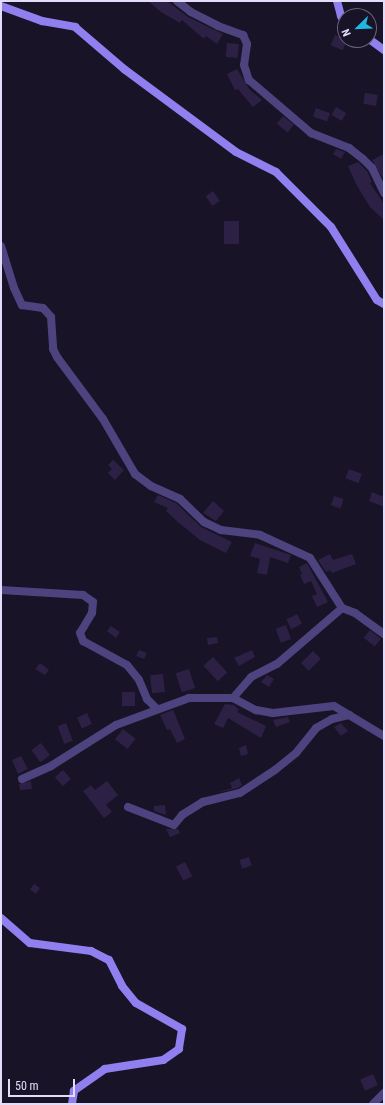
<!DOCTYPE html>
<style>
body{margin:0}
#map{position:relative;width:385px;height:1105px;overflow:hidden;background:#181326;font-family:"Roboto Condensed",sans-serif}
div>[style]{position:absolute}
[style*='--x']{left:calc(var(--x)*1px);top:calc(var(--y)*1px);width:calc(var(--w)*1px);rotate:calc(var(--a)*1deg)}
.building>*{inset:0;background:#2c2144;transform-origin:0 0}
.street>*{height:8px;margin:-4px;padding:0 4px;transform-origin:4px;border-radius:4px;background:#4d447f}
.secondary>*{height:8px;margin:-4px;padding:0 4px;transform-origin:4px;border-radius:4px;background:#8f7fef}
span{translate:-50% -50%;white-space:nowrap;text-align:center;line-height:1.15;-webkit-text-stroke:3px #181326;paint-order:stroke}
.frame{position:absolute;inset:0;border:2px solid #e3dcfb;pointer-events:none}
.north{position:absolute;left:337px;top:8px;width:40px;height:40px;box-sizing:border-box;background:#181326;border:1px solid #69637b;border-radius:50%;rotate:247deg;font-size:11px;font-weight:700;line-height:16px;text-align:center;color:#e3dcfb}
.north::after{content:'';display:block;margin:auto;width:14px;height:18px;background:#20b8e3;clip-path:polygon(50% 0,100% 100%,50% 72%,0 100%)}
.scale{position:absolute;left:8px;top:1079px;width:67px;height:18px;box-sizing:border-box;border:2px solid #e3dcfb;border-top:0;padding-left:5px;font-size:12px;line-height:14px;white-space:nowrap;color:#e3dcfb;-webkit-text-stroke:3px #181326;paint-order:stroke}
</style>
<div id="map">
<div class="building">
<div style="clip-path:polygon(148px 1px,167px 1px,188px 17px,223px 34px,217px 44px,206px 36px,204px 39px,182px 20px,180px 23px,161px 12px)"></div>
<div style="left:335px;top:35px;width:13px;height:11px;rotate:23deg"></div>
<div style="left:227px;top:43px;width:12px;height:14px;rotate:5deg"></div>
<div style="clip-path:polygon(237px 69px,250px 90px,262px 100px,253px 107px,238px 89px,235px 90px,227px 74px)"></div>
<div style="left:365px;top:93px;width:13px;height:11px;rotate:9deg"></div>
<div style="left:336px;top:107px;width:12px;height:9px;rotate:31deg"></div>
<div style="left:316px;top:108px;width:15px;height:9px;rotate:20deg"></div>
<div style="left:283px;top:116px;width:14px;height:10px;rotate:39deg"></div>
<div style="clip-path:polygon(336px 149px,345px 152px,341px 159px,333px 154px)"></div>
<div style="clip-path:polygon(384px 154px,384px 176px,382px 177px,372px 160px)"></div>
<div style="clip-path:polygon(358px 162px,367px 171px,372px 182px,370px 183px,384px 204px,384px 220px,370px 207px,356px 184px,348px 166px)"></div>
<div style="left:213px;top:191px;width:12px;height:9px;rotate:55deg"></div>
<div style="left:224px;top:221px;width:15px;height:23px"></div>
<div style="clip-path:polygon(113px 460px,124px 470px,115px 480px,108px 473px,112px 469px,108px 465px)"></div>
<div style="left:349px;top:469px;width:14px;height:10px;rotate:21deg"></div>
<div style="clip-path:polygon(372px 492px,384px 497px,384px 507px,369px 501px)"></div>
<div style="clip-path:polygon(158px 495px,176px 503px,201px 527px,232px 542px,226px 553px,200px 540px,178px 522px,166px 511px,168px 508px,154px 502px)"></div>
<div style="left:334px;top:496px;width:10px;height:10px;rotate:17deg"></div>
<div style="clip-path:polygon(213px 501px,224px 511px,216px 521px,203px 513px)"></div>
<div style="clip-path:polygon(255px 543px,291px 555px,288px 563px,270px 557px,267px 575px,257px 573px,260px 559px,250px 556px)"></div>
<div style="clip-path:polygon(330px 554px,333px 560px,352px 554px,356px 564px,332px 573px,330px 570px,326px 572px,318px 560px)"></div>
<div style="clip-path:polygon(307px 563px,328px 602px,317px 607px,312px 596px,317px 594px,311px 581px,304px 584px,300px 575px,302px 574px,299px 567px)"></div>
<div style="left:297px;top:614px;width:11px;height:12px;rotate:63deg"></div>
<div style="left:286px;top:625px;width:15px;height:11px;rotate:70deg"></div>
<div style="clip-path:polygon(111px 626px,120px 632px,116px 638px,107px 631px)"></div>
<div style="left:370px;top:630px;width:14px;height:10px;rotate:39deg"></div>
<div style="clip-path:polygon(217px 637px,218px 643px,208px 645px,207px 638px)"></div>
<div style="clip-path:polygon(139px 650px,147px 653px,144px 659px,136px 656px)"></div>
<div style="clip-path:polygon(252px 650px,255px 657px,239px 666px,234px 658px)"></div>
<div style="left:313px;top:651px;width:11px;height:17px;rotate:45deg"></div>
<div style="left:213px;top:657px;width:21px;height:13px;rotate:47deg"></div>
<div style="clip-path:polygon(40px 663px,49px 670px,45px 675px,35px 669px)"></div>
<div style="left:189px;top:669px;width:20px;height:14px;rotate:72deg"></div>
<div style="left:163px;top:674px;width:18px;height:13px;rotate:84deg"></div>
<div style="clip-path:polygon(267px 675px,274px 679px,269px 687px,261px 682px)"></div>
<div style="left:122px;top:692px;width:13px;height:14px"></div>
<div style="clip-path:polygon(225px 704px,234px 705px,239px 710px,237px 712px,266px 726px,261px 738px,228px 718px,223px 728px,214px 724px)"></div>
<div style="clip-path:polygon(173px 710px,185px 739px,177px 743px,170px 729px,167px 730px,160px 715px)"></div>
<div style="left:87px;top:713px;width:12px;height:11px;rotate:66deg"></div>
<div style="clip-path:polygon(288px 717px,290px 722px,276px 727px,273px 720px)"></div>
<div style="left:66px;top:723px;width:19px;height:9px;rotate:69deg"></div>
<div style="clip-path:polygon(341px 723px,348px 731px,341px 736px,334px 727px)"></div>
<div style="left:123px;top:729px;width:16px;height:13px;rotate:38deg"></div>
<div style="left:41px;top:743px;width:15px;height:12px;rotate:53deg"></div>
<div style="clip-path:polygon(246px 745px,248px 754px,241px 756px,239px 748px)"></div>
<div style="clip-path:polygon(21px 756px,28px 769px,18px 774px,12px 760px)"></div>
<div style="left:63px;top:770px;width:12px;height:11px;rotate:48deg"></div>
<div style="clip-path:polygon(239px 778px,242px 785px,238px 788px,216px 793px,232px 788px,230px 783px)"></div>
<div style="clip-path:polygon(31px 781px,32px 789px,20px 790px,19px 784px)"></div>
<div style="clip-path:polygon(107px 781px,118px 795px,106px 805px,112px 812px,104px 818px,83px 791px,91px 785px,95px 790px)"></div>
<div style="clip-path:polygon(165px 805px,166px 815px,154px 811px,154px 806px)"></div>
<div style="clip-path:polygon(166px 829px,178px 829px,180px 833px,170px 837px)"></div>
<div style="left:249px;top:857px;width:9px;height:10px;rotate:72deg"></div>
<div style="left:185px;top:862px;width:16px;height:10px;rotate:63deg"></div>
<div style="left:34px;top:884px;width:7px;height:7px;rotate:34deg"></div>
<div style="left:373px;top:1074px;width:12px;height:14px;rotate:66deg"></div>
</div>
<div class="street">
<div style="--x:177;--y:1;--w:18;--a:38"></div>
<div style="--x:191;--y:12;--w:30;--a:27"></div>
<div style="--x:218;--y:26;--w:27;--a:20"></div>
<div style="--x:243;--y:35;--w:10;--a:66"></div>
<div style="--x:247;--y:44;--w:21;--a:98"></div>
<div style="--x:244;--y:65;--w:16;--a:72"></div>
<div style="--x:249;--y:80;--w:82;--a:40.5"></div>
<div style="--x:311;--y:133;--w:41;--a:21.5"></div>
<div style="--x:349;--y:148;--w:18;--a:38"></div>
<div style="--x:363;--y:159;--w:13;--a:45"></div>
<div style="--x:372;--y:168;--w:28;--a:64"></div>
<div style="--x:1;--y:246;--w:44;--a:72.8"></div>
<div style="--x:14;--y:288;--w:19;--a:65"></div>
<div style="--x:22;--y:305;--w:21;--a:8"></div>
<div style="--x:43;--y:308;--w:12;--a:48"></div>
<div style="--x:51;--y:317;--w:32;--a:86"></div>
<div style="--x:53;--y:349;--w:9;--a:63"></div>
<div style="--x:57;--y:357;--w:77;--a:53.4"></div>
<div style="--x:103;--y:419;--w:64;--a:59.8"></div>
<div style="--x:135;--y:474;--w:20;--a:37"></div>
<div style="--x:151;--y:486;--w:32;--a:24"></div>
<div style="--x:180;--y:499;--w:33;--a:44"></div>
<div style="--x:204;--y:522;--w:19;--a:25"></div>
<div style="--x:221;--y:530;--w:39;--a:7"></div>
<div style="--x:260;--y:535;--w:55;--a:24.7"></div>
<div style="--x:310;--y:558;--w:59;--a:57.4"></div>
<div style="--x:342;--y:608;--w:14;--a:21"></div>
<div style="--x:355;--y:613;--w:36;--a:36"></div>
<div style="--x:1;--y:590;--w:82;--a:3.5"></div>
<div style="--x:83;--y:595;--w:12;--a:35"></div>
<div style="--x:93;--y:602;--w:11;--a:95"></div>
<div style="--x:92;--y:613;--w:23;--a:121"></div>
<div style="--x:80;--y:633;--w:9;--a:69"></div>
<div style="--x:83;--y:641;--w:50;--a:28.6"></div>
<div style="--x:127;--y:665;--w:19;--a:51"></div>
<div style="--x:139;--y:680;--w:21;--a:67"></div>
<div style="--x:147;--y:699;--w:14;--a:45"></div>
<div style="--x:233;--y:698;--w:28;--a:-49"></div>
<div style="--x:251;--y:677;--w:29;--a:-27"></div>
<div style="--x:277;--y:664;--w:86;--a:-40.7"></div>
<div style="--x:22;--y:779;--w:32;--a:-24"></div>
<div style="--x:51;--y:766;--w:77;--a:-32.2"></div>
<div style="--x:116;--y:725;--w:78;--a:-20.3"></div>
<div style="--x:189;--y:698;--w:44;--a:0"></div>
<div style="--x:233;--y:698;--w:26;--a:28"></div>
<div style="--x:256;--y:710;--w:17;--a:10"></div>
<div style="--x:273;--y:713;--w:61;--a:-6.5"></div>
<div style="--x:334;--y:706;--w:58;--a:31"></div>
<div style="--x:128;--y:807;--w:49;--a:21.4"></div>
<div style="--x:174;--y:825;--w:13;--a:-51"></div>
<div style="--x:182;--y:815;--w:25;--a:-32"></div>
<div style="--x:203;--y:802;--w:38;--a:-14"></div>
<div style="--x:240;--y:793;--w:42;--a:-33.3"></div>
<div style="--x:275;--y:770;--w:27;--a:-39"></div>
<div style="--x:296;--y:753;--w:32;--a:-51"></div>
<div style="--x:316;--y:728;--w:18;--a:-29"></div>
<div style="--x:332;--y:719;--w:18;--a:-13"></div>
<div style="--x:373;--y:1104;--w:16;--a:-45"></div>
</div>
<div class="secondary">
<div style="--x:337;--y:1;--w:16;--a:75"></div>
<div style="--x:341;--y:16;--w:6;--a:51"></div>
<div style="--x:1;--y:6;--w:44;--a:20.1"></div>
<div style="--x:42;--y:21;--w:34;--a:10"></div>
<div style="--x:75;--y:27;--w:65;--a:40.6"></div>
<div style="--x:124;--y:69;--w:139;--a:36.5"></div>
<div style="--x:236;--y:152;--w:45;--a:26.6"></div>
<div style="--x:276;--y:172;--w:78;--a:45"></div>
<div style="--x:331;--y:227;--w:86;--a:57.8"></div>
<div style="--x:377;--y:300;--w:8;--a:30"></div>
<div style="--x:369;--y:39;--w:19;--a:36"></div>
<div style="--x:1;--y:918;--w:38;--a:41"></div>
<div style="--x:30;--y:943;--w:62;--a:7.5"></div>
<div style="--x:91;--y:951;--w:20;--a:27"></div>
<div style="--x:109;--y:960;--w:29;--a:63"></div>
<div style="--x:122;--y:986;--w:22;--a:51"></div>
<div style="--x:136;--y:1003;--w:53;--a:29.5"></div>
<div style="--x:182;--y:1029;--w:20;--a:99"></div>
<div style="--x:179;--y:1049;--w:19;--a:145"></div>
<div style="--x:163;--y:1060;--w:59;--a:171.2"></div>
<div style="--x:105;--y:1069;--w:38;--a:145"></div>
<div style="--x:74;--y:1091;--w:13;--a:99"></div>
</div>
<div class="frame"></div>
<div class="north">N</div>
<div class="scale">50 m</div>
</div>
